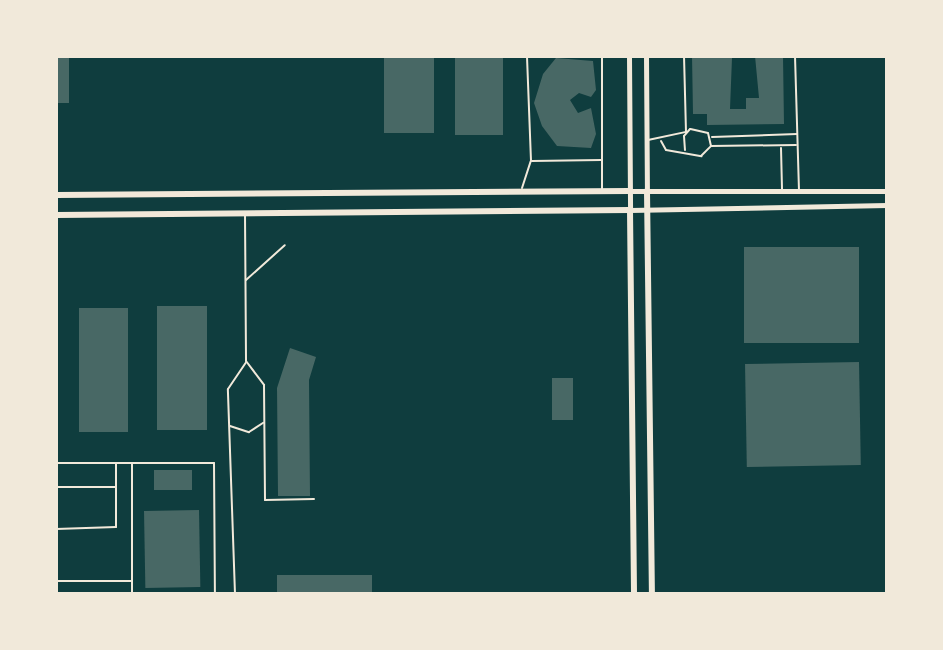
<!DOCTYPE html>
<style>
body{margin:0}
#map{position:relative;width:943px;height:650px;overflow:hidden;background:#0f3d3e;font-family:Overpass,sans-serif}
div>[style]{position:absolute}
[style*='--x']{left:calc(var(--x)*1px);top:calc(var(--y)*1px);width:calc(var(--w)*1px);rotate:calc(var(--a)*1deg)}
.building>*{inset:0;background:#486865;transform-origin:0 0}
.service>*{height:2px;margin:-1px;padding:0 1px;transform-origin:1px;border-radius:1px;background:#f1e9da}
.tertiary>*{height:5px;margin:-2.5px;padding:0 2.5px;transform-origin:2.5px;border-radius:2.5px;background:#f1e9da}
.secondary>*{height:6px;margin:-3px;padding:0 3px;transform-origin:3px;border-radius:3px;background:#f1e9da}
span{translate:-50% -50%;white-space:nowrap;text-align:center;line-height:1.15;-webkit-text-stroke:8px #f1e9da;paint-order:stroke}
.frame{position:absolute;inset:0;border:58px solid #f1e9da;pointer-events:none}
</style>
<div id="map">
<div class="building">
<div style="left:56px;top:56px;width:13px;height:47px"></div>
<div style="left:384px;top:56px;width:50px;height:77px"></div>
<div style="left:455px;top:56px;width:48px;height:79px"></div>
<div style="clip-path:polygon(692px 56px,732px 58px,730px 109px,746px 109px,746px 98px,759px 98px,755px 56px,783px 56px,784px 124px,707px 125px,707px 114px,693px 114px)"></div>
<div style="clip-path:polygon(556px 58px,593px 61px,596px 90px,591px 97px,579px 93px,570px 100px,578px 113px,591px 108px,596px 134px,591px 148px,557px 146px,542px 126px,534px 103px,543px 74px)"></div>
<div style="left:859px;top:247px;width:96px;height:115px;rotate:90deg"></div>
<div style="left:157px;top:306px;width:50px;height:124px"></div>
<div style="left:79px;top:308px;width:49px;height:124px"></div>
<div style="clip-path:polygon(290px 348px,316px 357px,309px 380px,310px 496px,278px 496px,277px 388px)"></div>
<div style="left:859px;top:362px;width:103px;height:114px;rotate:89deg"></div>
<div style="left:552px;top:378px;width:21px;height:42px"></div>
<div style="left:154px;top:470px;width:38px;height:20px"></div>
<div style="left:199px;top:510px;width:77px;height:55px;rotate:89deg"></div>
<div style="left:372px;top:575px;width:19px;height:95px;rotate:90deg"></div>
</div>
<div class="service">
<div style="--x:602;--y:56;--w:134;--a:90"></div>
<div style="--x:795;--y:56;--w:135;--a:88.3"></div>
<div style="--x:712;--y:137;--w:85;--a:-2"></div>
<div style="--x:648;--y:140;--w:39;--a:-12"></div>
<div style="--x:686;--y:132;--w:76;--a:-91.5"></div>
<div style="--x:661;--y:141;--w:10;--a:61"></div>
<div style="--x:666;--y:150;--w:36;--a:10"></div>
<div style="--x:701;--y:156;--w:14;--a:-45"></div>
<div style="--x:711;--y:146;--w:13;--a:-103"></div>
<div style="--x:708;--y:133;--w:18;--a:-167"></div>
<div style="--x:690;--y:129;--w:9;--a:131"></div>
<div style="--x:684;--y:136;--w:14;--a:86"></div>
<div style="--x:711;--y:146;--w:85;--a:-0.7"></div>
<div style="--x:781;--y:148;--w:41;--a:88.6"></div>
<div style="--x:532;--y:161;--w:69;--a:-0.8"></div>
<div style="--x:522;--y:188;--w:28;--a:-72"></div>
<div style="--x:531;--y:161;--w:105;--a:-92.2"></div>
<div style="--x:245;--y:214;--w:147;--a:89.6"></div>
<div style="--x:246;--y:361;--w:30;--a:53"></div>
<div style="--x:264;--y:385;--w:115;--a:89.5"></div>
<div style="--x:265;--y:500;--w:49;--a:-1.2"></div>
<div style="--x:246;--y:280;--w:52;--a:-41.9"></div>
<div style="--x:230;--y:426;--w:20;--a:18"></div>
<div style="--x:249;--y:432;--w:17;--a:-33"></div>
<div style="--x:56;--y:463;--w:60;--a:0"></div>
<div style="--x:116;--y:463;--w:24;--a:90"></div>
<div style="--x:116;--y:487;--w:60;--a:180"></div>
<div style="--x:116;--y:463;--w:98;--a:0"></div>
<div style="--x:214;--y:463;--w:131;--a:89.6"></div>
<div style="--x:132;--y:464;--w:130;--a:90"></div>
<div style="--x:56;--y:529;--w:60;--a:-1.9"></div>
<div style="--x:116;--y:527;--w:39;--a:-90"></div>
<div style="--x:56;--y:581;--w:75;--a:0"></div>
<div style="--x:235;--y:594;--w:205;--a:-92"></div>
<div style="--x:228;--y:389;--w:32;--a:-56"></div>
</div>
<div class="tertiary">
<div style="--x:629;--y:56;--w:154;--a:89.6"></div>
<div style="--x:630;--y:210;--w:257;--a:-1.1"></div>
<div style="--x:646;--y:56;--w:135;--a:89.6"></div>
<div style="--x:630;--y:191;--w:257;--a:0"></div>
</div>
<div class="secondary">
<div style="--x:647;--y:191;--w:403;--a:89.3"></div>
<div style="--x:56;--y:195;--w:574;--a:-0.4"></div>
<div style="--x:56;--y:215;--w:574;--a:-0.5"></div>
<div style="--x:630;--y:210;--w:384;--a:89.4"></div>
</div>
<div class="frame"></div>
</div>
